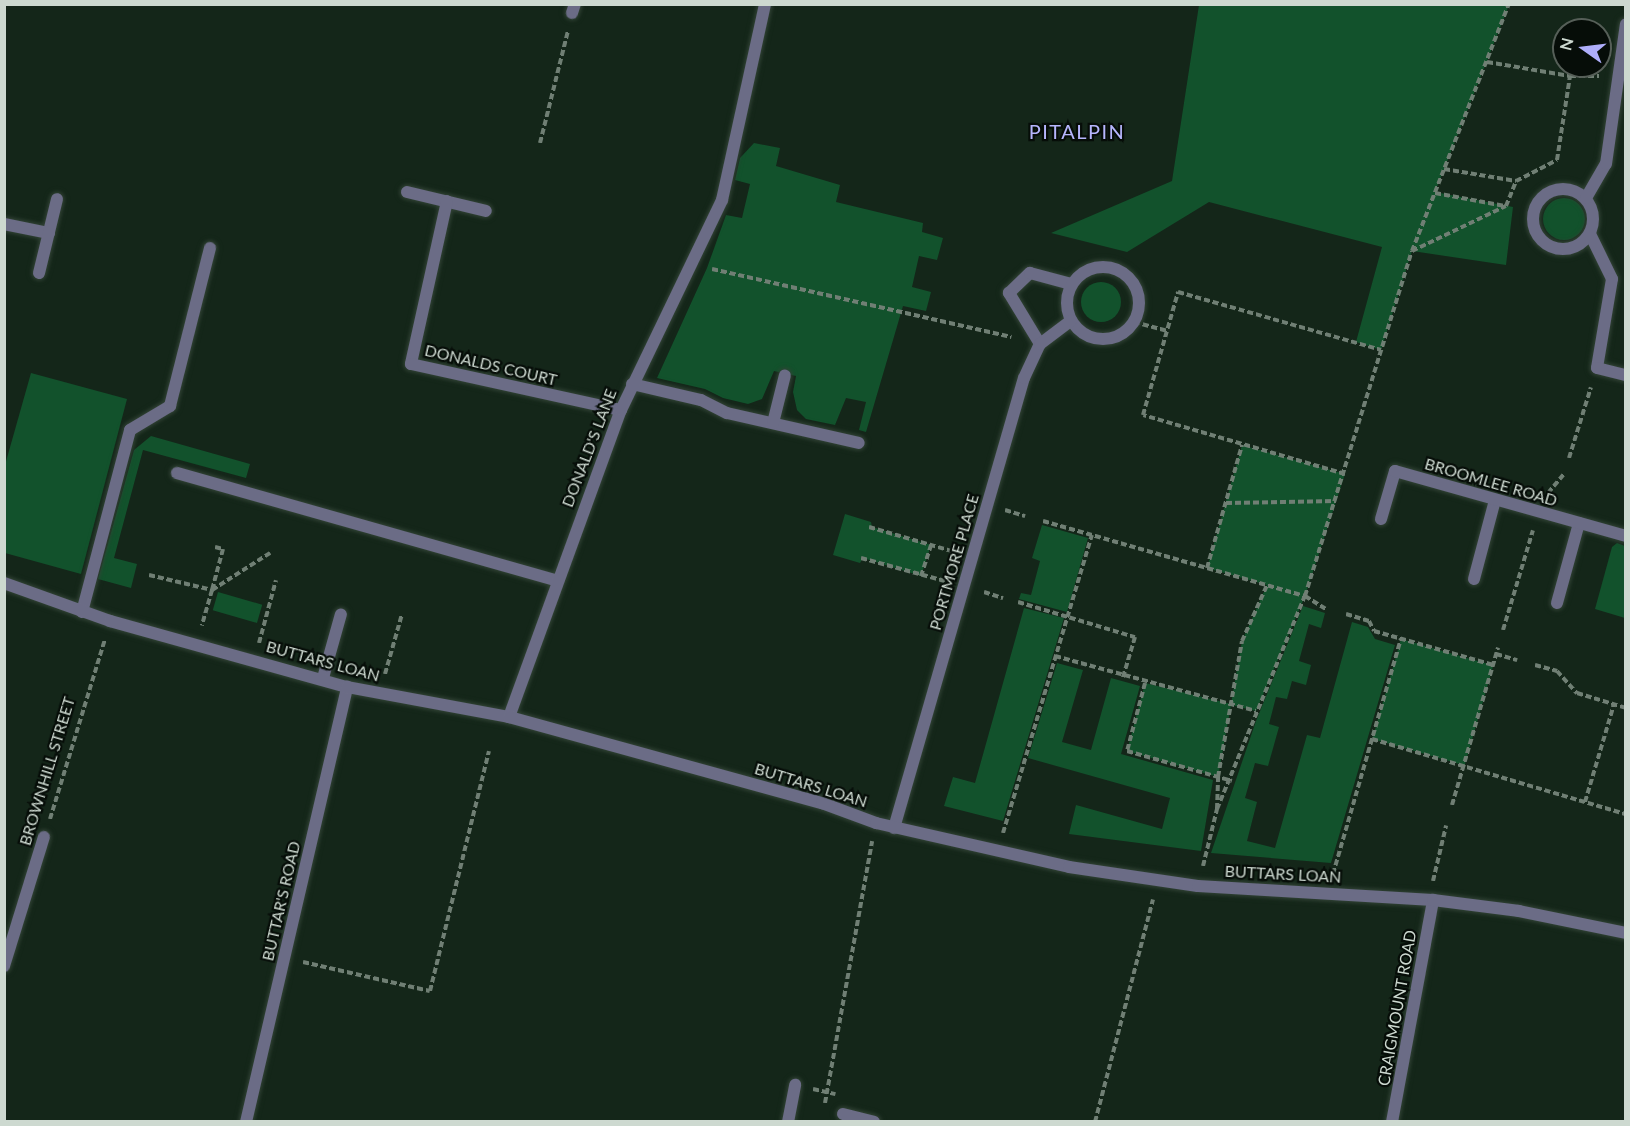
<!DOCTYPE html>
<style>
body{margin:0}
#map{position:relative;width:1630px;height:1126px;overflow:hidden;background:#142619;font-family:Lato,sans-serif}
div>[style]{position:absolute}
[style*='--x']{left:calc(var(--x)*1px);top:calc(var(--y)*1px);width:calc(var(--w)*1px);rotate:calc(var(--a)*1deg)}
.green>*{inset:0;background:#12522c;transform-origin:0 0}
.round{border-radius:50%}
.path>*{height:4px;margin-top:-2px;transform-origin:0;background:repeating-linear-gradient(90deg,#707f74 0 6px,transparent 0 9px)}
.roads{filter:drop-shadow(0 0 2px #324336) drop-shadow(0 0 2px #324336)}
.service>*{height:12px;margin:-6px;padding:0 6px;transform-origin:6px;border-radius:6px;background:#6b6c86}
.minor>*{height:12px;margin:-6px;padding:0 6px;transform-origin:6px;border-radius:6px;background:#6b6c86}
.minor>.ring{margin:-6px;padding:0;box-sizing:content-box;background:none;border:12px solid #6b6c86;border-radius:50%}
.tertiary>*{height:12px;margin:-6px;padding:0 6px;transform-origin:6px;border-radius:6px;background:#6b6c86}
span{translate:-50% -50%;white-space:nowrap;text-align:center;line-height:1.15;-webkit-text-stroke:4.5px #060d08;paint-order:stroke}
.street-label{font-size:16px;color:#cdd9d0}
.quarter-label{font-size:20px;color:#b6b6fd;letter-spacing:1.5px}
.frame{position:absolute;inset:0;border:6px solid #cdd9d0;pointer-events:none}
.north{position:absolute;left:1552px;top:18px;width:60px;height:60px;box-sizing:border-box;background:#060d08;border:2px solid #565f58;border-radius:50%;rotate:284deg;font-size:16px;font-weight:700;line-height:24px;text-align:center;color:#cdd9d0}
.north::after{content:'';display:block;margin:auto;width:21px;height:27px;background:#aeaefa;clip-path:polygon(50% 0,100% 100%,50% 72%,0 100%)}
</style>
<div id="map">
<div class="green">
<div style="clip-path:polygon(1199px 5px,1509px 5px,1435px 192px,1513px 207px,1506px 265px,1412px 251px,1381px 350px,1356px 342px,1382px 247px,1209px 202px,1127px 252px,1051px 233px,1172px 181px)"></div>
<div style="clip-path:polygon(754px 143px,780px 148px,776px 166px,840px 185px,836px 202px,923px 223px,922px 232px,943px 238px,937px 260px,919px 256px,912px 287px,931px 292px,926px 311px,903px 306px,866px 432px,859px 430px,866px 402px,846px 398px,835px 425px,806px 419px,797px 410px,793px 392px,796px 376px,774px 371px,762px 399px,748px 404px,723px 398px,705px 389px,657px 378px,707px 268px,726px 215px,742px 218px,750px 184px,735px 180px,740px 158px)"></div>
<div class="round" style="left:1543px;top:198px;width:42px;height:42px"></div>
<div class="round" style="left:1081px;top:282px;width:40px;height:40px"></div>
<div style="clip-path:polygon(31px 373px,127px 399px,81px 574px,5px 553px,5px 465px)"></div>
<div style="clip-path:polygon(151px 436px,250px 464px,246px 478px,143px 450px,114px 558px,137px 564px,131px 588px,98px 579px,134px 450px)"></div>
<div style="clip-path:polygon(1242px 445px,1345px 474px,1305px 596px,1256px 711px,1231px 705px,1218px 777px,1127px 751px,1145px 683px,1231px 704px,1242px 641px,1267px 585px,1207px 568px)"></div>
<div style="clip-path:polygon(845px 514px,871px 522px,872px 527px,931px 545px,921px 576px,863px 558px,860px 563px,833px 555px)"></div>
<div style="clip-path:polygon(1042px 525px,1088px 538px,1067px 612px,1019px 599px,1021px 593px,1031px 595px,1040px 561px,1032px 558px)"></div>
<div style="clip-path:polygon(1617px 543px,1625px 546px,1625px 618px,1595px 609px,1612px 547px)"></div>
<div style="left:218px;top:592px;width:46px;height:19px;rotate:16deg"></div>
<div style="clip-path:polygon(1303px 606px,1325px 613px,1321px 628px,1309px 624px,1299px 661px,1311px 665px,1306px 685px,1292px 681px,1287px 699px,1276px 697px,1269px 724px,1279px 727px,1268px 766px,1255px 763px,1245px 798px,1257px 802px,1247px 841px,1275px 848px,1307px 735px,1320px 738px,1352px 622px,1368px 627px,1375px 639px,1395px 645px,1331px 863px,1211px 853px,1256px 721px)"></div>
<div style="clip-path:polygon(1024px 608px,1064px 618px,1003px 821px,944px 806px,953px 777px,975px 783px)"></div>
<div style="left:1401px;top:639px;width:96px;height:104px;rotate:16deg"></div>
<div style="clip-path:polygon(1057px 663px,1083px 670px,1062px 742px,1091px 750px,1111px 678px,1140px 686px,1121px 754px,1213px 780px,1201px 851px,1069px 834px,1076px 805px,1162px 829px,1170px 798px,1028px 758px)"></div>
</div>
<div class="path">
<div style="--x:1487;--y:62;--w:84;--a:9.6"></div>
<div style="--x:1570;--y:76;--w:29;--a:0"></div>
<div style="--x:540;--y:143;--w:115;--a:-76"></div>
<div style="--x:1444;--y:169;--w:73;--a:9.5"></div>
<div style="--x:1516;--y:181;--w:46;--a:-27.1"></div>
<div style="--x:1557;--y:160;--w:85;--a:-81.2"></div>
<div style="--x:1435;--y:193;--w:71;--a:10.5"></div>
<div style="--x:1412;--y:251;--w:104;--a:-25.6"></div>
<div style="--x:1506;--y:206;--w:27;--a:-68"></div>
<div style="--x:712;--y:269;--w:307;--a:12.8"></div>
<div style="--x:1134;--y:322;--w:34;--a:15"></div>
<div style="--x:1569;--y:458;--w:74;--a:-72.8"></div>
<div style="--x:1345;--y:474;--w:210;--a:-163.7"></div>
<div style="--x:1143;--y:415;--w:128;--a:-74.1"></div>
<div style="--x:1178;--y:292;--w:211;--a:15.9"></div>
<div style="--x:1548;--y:493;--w:25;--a:-50"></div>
<div style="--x:1226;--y:503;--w:110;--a:-1"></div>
<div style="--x:1005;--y:510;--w:21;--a:17"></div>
<div style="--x:1043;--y:521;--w:273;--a:16"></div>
<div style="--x:1305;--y:596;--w:25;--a:32"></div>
<div style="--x:869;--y:527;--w:90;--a:16.2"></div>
<div style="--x:215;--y:547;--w:8;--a:14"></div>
<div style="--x:223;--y:549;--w:42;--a:105"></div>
<div style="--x:212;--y:590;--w:69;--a:-32.5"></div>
<div style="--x:861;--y:558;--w:87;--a:15.3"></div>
<div style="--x:1207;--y:568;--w:128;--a:-74.1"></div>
<div style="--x:149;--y:575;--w:65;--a:13.4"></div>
<div style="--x:212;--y:590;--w:37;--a:106"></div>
<div style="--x:921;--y:576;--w:33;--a:-72"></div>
<div style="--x:984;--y:592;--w:20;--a:18"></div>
<div style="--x:1018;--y:602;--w:122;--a:16.7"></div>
<div style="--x:1135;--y:637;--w:42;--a:106.7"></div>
<div style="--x:1346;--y:614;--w:24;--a:17"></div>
<div style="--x:1369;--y:621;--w:11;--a:63"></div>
<div style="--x:1374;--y:631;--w:124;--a:15.9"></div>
<div style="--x:1503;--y:630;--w:104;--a:-73.3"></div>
<div style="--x:259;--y:643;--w:65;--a:-74.9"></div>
<div style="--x:1496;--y:654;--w:22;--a:16"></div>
<div style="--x:1055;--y:656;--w:208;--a:15.3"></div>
<div style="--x:1535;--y:665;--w:23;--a:15"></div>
<div style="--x:1557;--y:671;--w:30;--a:48"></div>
<div style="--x:1577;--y:693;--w:51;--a:17"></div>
<div style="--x:385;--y:674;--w:62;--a:-74.2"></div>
<div style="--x:1145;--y:683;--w:70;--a:104.8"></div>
<div style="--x:1127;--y:751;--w:109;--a:15.9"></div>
<div style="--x:1372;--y:739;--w:265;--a:16.5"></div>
<div style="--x:1585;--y:802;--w:102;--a:-73.5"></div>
<div style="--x:1452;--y:805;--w:164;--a:-73.7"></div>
<div style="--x:1217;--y:809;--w:230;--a:-67.6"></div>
<div style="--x:1305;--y:596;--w:361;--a:-72.8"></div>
<div style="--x:1412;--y:251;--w:265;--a:-68.6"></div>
<div style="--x:50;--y:819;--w:188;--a:-73"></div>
<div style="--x:1003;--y:833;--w:311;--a:-73.4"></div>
<div style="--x:1203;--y:866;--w:59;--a:-76.2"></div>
<div style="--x:1217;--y:809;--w:32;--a:-88"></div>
<div style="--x:1218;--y:777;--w:138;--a:-80"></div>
<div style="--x:1242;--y:641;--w:61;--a:-65.9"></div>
<div style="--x:1333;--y:874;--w:245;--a:-73.9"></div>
<div style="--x:1433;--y:881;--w:57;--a:-76.7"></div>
<div style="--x:303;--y:962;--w:130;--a:12.9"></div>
<div style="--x:430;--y:991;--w:247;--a:-76.2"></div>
<div style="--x:813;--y:1089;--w:23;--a:13"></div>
<div style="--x:825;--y:1103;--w:266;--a:-79.8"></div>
<div style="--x:1095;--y:1122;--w:230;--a:-75.4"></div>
</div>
<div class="roads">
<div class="service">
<div style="--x:572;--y:13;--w:9;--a:-72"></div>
<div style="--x:722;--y:200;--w:201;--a:-77.6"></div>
<div style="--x:1590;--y:234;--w:50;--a:63.9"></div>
<div style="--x:1612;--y:279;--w:90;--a:99.6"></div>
<div style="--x:1597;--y:368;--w:29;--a:14"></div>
<div style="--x:1040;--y:344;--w:60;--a:-121.3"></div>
<div style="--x:1009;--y:293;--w:29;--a:-44"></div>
<div style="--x:1030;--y:273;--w:42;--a:15"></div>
<div style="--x:177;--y:473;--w:394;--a:15.8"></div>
<div style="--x:1474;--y:579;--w:82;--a:-75.1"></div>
<div style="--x:1557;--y:603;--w:83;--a:-74.6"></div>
<div style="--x:82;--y:612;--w:188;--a:-75.2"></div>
<div style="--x:130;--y:430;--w:47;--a:-31"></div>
<div style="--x:170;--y:406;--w:163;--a:-75.8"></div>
<div style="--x:323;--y:678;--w:66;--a:-74.3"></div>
</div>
<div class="minor">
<div class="ring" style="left:1533px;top:189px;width:48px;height:48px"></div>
<div style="--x:407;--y:192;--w:81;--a:13.5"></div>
<div style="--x:1586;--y:198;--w:39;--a:-60"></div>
<div style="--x:1606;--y:164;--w:141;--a:-81.9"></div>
<div style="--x:447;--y:201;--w:167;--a:102.5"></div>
<div style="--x:411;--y:364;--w:215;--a:12.4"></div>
<div style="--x:4;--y:224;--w:46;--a:11.3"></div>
<div class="ring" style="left:1067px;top:267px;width:60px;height:60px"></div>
<div style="--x:39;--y:273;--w:76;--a:-76.3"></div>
<div style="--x:632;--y:384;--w:71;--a:13.1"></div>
<div style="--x:701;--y:400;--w:29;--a:27"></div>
<div style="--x:727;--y:413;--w:135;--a:12.8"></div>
<div style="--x:773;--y:423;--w:49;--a:-76"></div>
<div style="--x:1381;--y:519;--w:50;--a:-73.7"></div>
<div style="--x:1395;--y:471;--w:240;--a:15.7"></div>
<div style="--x:509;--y:717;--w:327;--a:-70"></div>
<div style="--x:621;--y:410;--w:233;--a:-64.3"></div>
<div style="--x:894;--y:828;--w:468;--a:-73.9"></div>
<div style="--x:1024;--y:378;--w:38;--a:-65"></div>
<div style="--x:1040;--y:344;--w:39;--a:-37"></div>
<div style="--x:4;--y:966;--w:135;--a:-72.8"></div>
<div style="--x:843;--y:1114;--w:32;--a:14"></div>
<div style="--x:246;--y:1122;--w:447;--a:-76.9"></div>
<div style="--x:788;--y:1122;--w:38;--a:-79"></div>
<div style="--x:1392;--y:1122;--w:226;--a:-79.5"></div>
</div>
<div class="tertiary">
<div style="--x:4;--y:583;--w:113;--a:19.7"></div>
<div style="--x:110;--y:621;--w:246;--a:15.6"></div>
<div style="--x:347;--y:687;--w:165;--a:10.5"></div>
<div style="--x:509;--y:717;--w:325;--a:15.4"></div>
<div style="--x:822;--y:803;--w:58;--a:20.3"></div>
<div style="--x:876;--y:823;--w:198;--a:12.8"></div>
<div style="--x:1069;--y:867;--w:130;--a:8.4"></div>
<div style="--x:1198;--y:886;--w:235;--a:3.4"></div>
<div style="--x:1433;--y:900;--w:87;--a:7.3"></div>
<div style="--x:1519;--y:911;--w:109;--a:11.6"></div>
</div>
</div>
<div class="street-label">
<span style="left:491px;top:365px;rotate:13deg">DONALDS COURT</span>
<span style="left:589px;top:448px;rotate:-69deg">DONALD'S LANE</span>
<span style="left:1491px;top:482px;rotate:16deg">BROOMLEE ROAD</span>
<span style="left:954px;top:562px;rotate:-74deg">PORTMORE PLACE</span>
<span style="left:323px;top:661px;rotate:15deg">BUTTARS LOAN</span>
<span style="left:47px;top:771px;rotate:-73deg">BROWNHILL STREET</span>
<span style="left:811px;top:785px;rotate:17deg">BUTTARS LOAN</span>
<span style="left:1283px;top:874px;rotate:3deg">BUTTARS LOAN</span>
<span style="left:281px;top:901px;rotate:-77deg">BUTTAR'S ROAD</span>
<span style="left:1397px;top:1008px;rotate:-80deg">CRAIGMOUNT ROAD</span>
</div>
<div class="quarter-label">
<span style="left:1077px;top:131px">PITALPIN</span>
</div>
<div class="frame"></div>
<div class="north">N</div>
</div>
